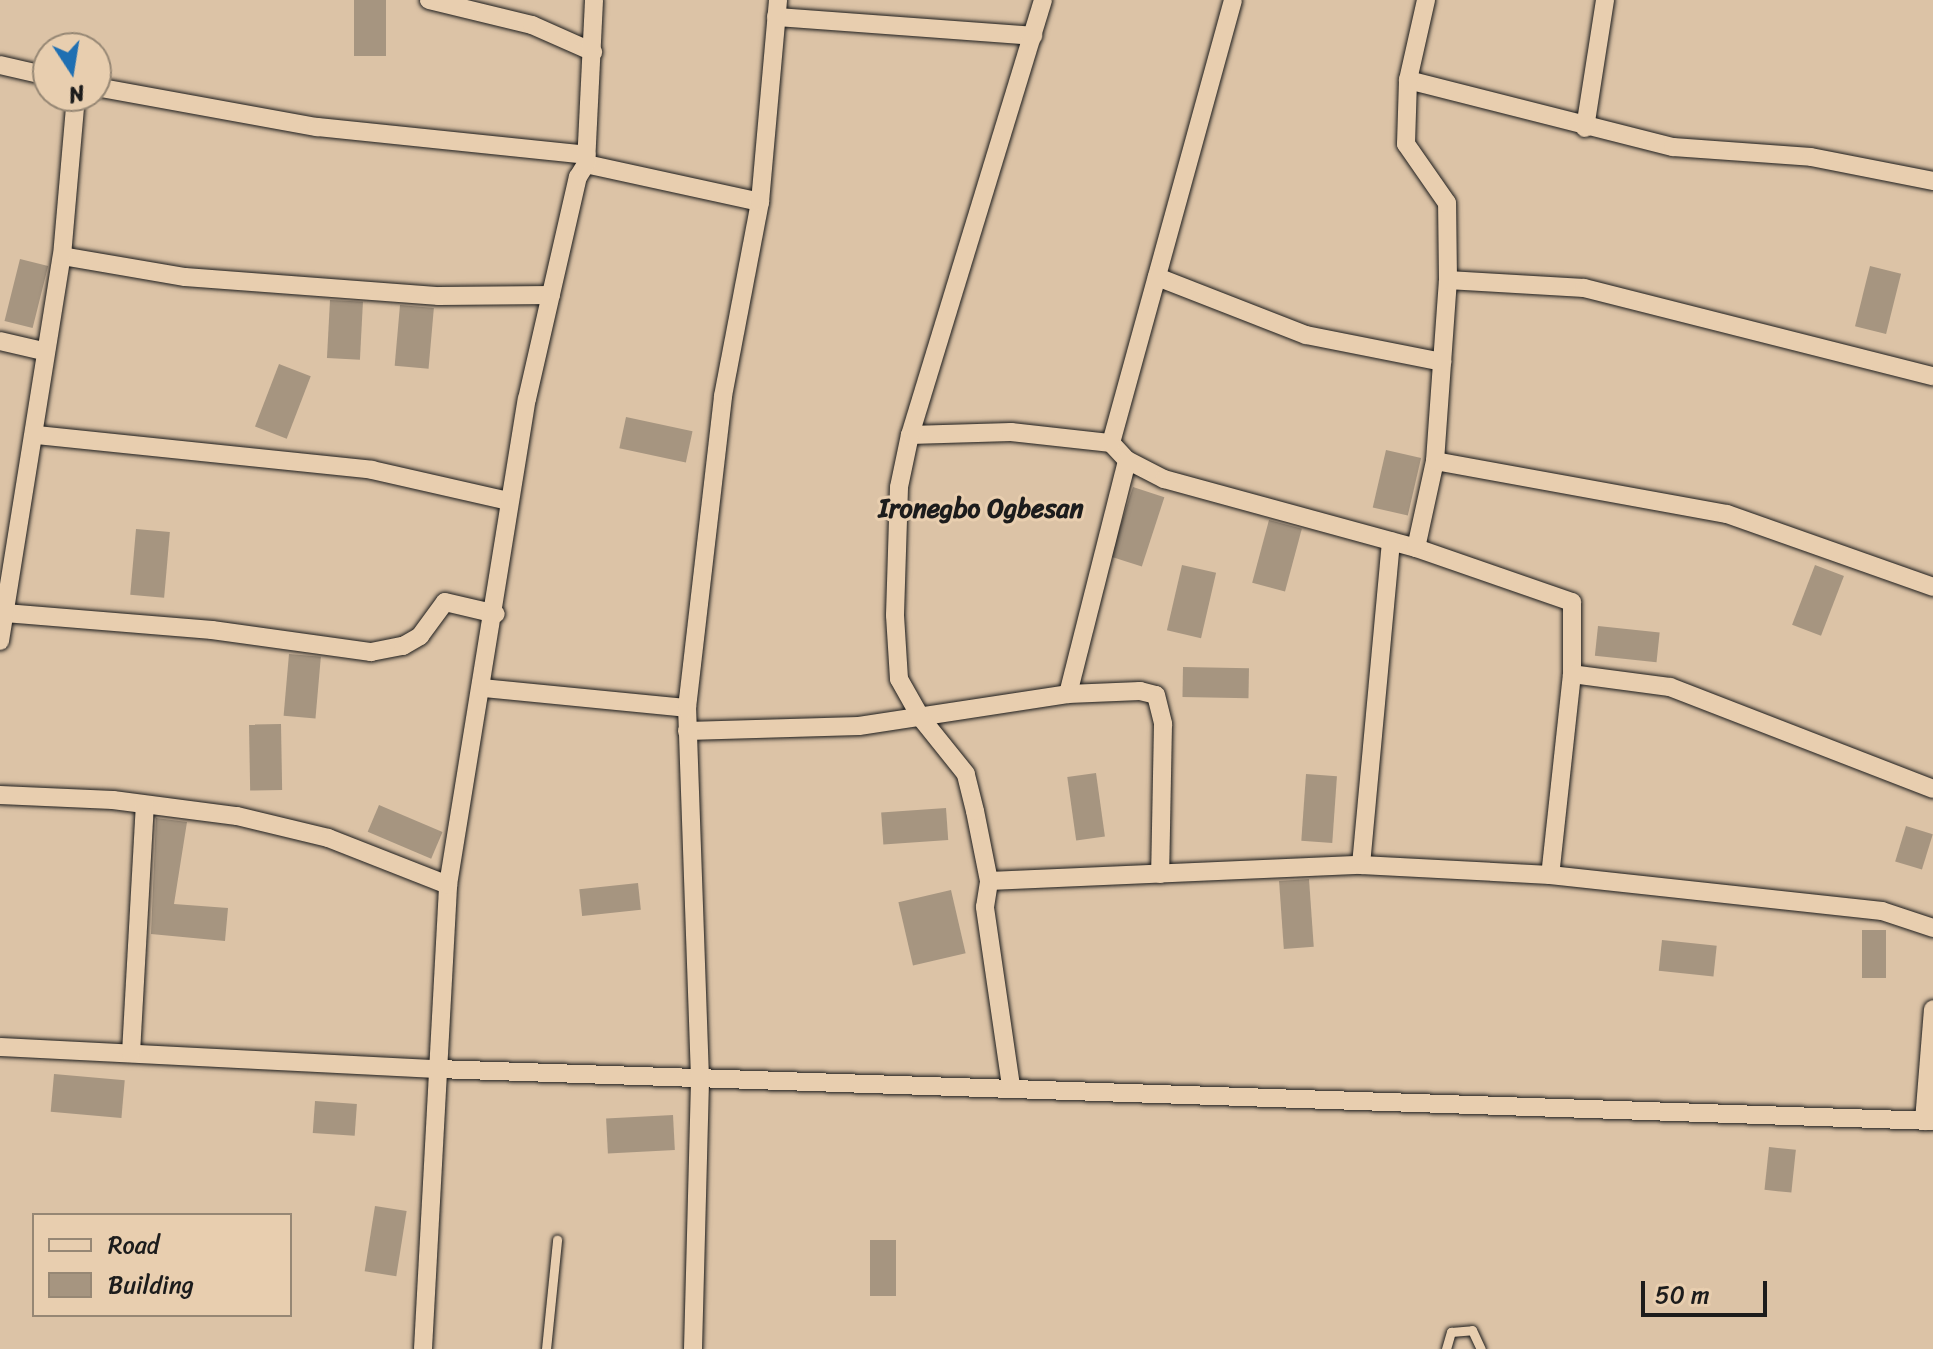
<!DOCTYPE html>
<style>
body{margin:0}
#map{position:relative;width:1933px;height:1349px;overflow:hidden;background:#dcc3a6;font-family:Sriracha,sans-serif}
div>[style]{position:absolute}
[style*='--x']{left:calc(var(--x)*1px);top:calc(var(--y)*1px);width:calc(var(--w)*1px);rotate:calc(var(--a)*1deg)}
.building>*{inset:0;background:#a69580;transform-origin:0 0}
.roads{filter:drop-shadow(0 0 2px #1c1c1c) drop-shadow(0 0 2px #1c1c1c)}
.lane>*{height:9px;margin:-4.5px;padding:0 4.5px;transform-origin:4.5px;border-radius:4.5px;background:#e8ceaf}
.street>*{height:18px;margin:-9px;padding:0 9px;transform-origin:9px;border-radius:9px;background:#e8ceaf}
span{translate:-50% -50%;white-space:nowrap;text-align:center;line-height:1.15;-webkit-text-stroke:6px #e8ceaf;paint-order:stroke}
.quarter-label{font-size:26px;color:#1c1c1c;font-weight:700}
.legend{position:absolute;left:32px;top:1213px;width:260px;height:104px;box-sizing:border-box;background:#e8ceaf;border:2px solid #968774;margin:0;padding:10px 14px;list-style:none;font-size:24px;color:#1c1c1c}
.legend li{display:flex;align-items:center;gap:16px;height:40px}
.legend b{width:40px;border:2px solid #968774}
.north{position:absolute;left:32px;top:32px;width:80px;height:80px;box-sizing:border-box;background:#e8ceaf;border:2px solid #968774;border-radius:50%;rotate:168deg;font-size:22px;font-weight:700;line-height:32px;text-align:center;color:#1c1c1c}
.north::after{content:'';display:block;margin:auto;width:28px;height:36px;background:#1f6fb2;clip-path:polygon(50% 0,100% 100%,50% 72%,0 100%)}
.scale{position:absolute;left:1641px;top:1281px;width:126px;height:36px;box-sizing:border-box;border:4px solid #1c1c1c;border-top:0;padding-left:10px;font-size:24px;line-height:28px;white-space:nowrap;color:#1c1c1c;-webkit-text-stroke:6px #e8ceaf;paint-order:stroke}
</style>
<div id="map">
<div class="building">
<div style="left:354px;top:0;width:32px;height:56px"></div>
<div style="left:20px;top:259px;width:29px;height:64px;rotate:14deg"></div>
<div style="left:1870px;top:266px;width:32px;height:62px;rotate:14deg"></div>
<div style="left:330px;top:300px;width:33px;height:58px;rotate:3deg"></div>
<div style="left:400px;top:305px;width:34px;height:61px;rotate:5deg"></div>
<div style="left:279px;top:364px;width:34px;height:67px;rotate:21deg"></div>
<div style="left:626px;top:417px;width:68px;height:32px;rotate:12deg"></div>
<div style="left:1386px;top:450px;width:36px;height:59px;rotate:13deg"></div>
<div style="left:1133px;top:487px;width:33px;height:73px;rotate:18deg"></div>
<div style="left:1269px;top:520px;width:34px;height:65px;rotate:15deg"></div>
<div style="left:136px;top:529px;width:34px;height:66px;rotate:5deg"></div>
<div style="left:1182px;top:565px;width:35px;height:67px;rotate:13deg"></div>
<div style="left:1815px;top:565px;width:31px;height:64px;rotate:21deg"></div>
<div style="left:1598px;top:626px;width:62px;height:30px;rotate:6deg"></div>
<div style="left:289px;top:654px;width:32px;height:62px;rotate:5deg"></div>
<div style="left:1183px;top:667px;width:66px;height:30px;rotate:1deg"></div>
<div style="left:281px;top:724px;width:66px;height:32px;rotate:89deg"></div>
<div style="left:1096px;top:773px;width:64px;height:29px;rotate:82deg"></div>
<div style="left:1306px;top:774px;width:31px;height:67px;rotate:4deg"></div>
<div style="left:379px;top:805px;width:69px;height:29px;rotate:23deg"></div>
<div style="left:946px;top:808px;width:32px;height:65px;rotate:86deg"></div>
<div style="clip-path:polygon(156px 818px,187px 822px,174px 904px,228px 908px,225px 941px,151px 934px)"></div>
<div style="left:1906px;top:826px;width:28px;height:37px;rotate:17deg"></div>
<div style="left:1309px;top:879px;width:68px;height:30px;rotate:86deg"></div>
<div style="left:638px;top:883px;width:27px;height:59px;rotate:84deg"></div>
<div style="left:951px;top:890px;width:65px;height:54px;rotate:77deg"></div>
<div style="left:1862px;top:930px;width:24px;height:48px"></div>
<div style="left:1662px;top:940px;width:55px;height:31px;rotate:6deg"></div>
<div style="left:54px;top:1074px;width:71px;height:38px;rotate:5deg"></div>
<div style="left:315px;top:1101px;width:42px;height:32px;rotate:4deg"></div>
<div style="left:673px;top:1115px;width:35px;height:67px;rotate:87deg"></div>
<div style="left:1769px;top:1147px;width:27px;height:43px;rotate:6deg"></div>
<div style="left:375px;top:1206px;width:32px;height:66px;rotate:9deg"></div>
<div style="left:870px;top:1240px;width:26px;height:56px"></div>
</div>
<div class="roads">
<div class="lane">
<div style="--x:546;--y:1349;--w:110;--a:-84.2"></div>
<div style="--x:1446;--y:1349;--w:18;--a:-74"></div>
<div style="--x:1451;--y:1332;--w:21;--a:-5"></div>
<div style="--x:1472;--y:1330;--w:21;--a:65"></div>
</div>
<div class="street">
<div style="--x:429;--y:0;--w:106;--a:13.6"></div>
<div style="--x:532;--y:25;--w:67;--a:23.9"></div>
<div style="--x:776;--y:17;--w:258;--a:4.2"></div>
<div style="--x:0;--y:65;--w:49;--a:12.9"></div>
<div style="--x:1408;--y:80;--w:273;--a:14.2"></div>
<div style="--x:1673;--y:147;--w:138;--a:4.1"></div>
<div style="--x:1811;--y:157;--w:124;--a:11.1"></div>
<div style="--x:96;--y:87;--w:225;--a:10.3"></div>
<div style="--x:317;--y:127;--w:271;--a:5.9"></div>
<div style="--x:1585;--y:128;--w:130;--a:-81.1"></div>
<div style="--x:586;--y:164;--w:178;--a:12.3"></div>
<div style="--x:62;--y:256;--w:125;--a:9.7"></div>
<div style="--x:185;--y:277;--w:255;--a:4.3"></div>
<div style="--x:439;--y:296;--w:112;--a:-0.5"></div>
<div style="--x:1157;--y:277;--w:160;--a:21.3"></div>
<div style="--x:1306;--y:335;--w:139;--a:11.2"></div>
<div style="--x:1448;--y:280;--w:136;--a:3.4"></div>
<div style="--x:1584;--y:288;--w:360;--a:14.2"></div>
<div style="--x:0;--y:341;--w:44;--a:13.1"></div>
<div style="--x:36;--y:435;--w:338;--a:5.9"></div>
<div style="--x:372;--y:470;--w:140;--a:12.8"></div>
<div style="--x:910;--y:435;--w:101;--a:-1.7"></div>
<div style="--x:1011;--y:432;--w:101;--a:6.3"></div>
<div style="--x:1111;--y:443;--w:23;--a:47"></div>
<div style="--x:1127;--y:460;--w:42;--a:27.2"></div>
<div style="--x:1164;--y:479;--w:261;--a:15.3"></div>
<div style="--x:1416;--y:548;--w:165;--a:19.1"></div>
<div style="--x:1572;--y:602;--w:72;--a:90"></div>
<div style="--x:1572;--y:674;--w:202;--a:96.2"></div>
<div style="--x:1111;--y:443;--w:459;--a:-74.6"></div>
<div style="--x:1435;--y:461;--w:297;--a:10.3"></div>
<div style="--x:1727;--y:514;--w:219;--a:19.5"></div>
<div style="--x:1416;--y:548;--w:89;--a:-77.7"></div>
<div style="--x:1435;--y:461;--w:181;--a:-85.9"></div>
<div style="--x:1448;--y:280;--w:77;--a:-90.7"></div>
<div style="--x:1447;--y:203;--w:72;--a:-124.8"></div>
<div style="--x:1406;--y:144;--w:64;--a:-88.2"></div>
<div style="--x:1408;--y:80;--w:82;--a:-77.3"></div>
<div style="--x:5;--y:613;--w:208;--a:4.7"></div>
<div style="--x:212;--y:630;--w:161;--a:7.9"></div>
<div style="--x:371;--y:652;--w:33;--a:-11"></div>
<div style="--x:403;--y:646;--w:20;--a:-30"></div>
<div style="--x:420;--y:636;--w:42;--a:-53.7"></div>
<div style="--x:445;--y:602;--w:52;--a:13.2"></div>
<div style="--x:0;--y:641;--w:390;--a:-80.9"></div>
<div style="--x:62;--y:256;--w:161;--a:-85"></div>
<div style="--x:1572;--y:674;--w:99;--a:7.6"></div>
<div style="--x:1670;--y:687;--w:282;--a:21.2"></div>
<div style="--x:483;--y:688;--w:205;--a:5.6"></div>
<div style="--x:1068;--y:694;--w:241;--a:-75.8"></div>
<div style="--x:687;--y:731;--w:172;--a:-1.7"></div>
<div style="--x:859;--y:726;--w:211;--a:-8.7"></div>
<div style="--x:1068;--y:694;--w:72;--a:-2.4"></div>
<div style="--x:1140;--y:691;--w:16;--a:14"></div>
<div style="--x:1156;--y:695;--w:30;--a:76"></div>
<div style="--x:1163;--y:724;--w:150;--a:91.1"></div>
<div style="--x:0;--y:795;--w:113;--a:2.5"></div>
<div style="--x:113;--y:800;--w:125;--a:7.4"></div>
<div style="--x:237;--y:816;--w:94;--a:13.6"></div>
<div style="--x:328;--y:838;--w:129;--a:21.4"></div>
<div style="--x:1361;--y:865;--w:325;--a:-84.7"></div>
<div style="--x:989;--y:881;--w:372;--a:-2.5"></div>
<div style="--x:1361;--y:865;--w:189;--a:3"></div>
<div style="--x:1550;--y:875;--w:334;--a:6.2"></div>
<div style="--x:1882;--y:911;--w:54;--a:18.4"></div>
<div style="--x:0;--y:1047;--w:438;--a:2.9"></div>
<div style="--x:437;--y:1069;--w:1497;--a:1.99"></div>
<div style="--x:131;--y:1053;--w:248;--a:-86.8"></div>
<div style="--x:1011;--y:1086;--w:181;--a:-98.3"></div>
<div style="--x:985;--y:907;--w:26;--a:-81"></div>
<div style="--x:989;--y:881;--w:71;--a:-101.3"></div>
<div style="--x:975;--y:811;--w:38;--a:-104"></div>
<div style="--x:966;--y:774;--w:72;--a:-128.8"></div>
<div style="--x:921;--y:718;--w:45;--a:-119.4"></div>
<div style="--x:899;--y:679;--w:64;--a:-93.6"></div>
<div style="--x:895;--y:615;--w:128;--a:-88.2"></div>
<div style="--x:899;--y:487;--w:53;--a:-78.1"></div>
<div style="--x:910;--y:435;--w:455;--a:-73"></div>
<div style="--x:1924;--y:1121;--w:112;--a:-85.4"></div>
<div style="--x:423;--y:1349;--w:465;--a:-86.9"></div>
<div style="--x:448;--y:885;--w:492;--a:-80.8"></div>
<div style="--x:527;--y:399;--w:228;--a:-77.1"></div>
<div style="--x:578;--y:177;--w:15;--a:-58"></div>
<div style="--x:586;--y:164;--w:164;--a:-87.2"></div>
<div style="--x:693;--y:1349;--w:271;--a:-88.5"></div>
<div style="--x:700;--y:1078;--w:370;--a:-92"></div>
<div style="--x:687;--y:708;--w:314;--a:-83.4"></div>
<div style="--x:723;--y:396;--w:197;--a:-79.2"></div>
<div style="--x:760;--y:202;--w:203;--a:-84.9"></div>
</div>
</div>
<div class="quarter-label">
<span style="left:981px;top:509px">Ironegbo Ogbesan</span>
</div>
<ul class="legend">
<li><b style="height:10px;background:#e8ceaf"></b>Road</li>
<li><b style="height:22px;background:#a69580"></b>Building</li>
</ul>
<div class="north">N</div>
<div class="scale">50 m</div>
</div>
